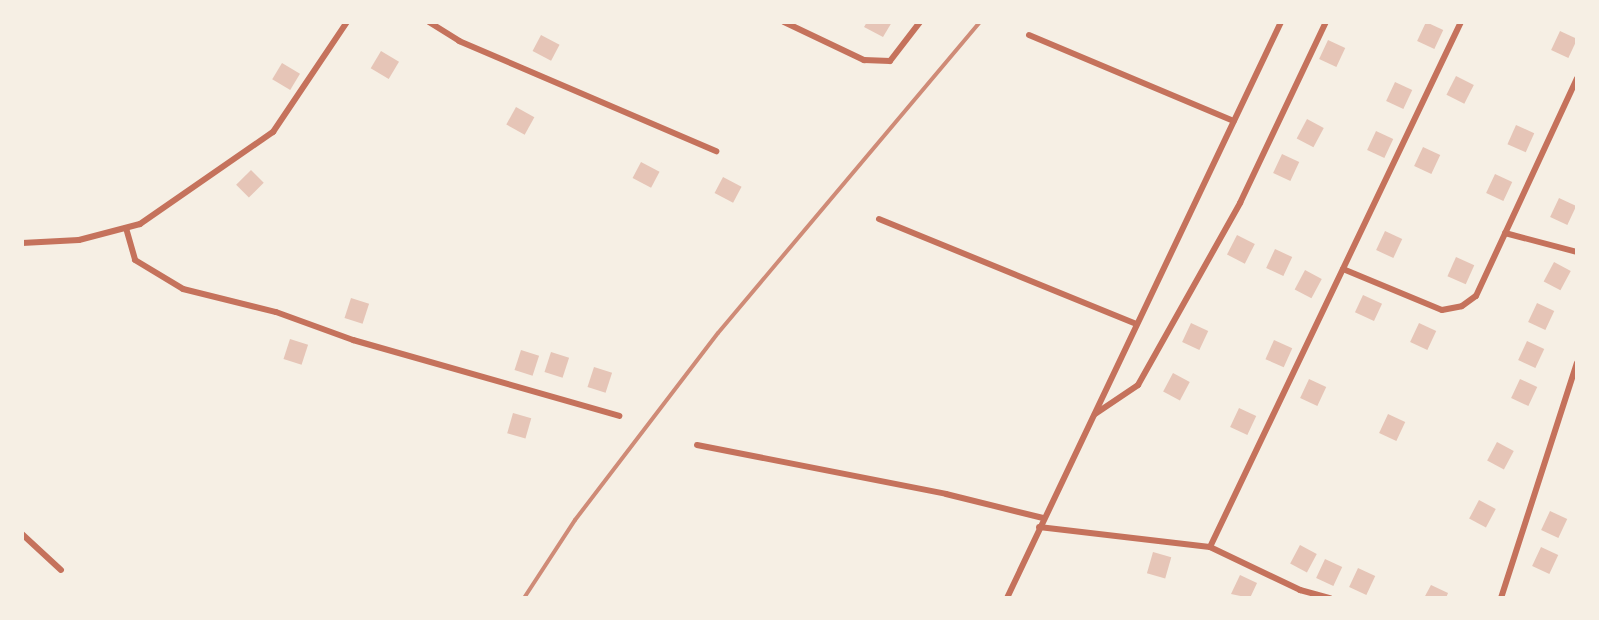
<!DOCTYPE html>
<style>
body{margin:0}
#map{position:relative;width:1599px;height:620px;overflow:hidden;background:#f6efe4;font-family:"PT Sans",sans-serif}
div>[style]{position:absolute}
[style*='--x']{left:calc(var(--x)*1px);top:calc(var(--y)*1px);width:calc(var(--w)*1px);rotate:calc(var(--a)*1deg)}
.building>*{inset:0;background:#e6c5b7;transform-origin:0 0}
.minor>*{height:6px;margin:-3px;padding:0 3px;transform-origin:3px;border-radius:3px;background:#c5725c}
.rail>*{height:4px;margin:-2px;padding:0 2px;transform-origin:2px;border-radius:2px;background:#cf8b77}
span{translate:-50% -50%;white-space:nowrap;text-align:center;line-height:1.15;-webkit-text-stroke:8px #f6efe4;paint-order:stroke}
.frame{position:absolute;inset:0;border:24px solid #f6efe4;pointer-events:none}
</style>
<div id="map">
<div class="building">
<div style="clip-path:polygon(867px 22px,892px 22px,883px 37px,864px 27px)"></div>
<div style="left:1426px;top:22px;width:19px;height:21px;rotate:25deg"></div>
<div style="left:1560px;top:31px;width:19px;height:21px;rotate:25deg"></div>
<div style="left:541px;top:35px;width:21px;height:18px;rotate:28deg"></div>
<div style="left:1328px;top:40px;width:19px;height:21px;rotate:25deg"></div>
<div style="left:381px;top:51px;width:21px;height:20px;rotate:31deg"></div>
<div style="left:282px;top:63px;width:21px;height:19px;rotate:31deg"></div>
<div style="left:1456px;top:76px;width:20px;height:21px;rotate:27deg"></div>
<div style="left:1395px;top:82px;width:19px;height:21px;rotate:25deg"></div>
<div style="left:516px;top:107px;width:21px;height:20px;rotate:29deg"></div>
<div style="left:1307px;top:119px;width:19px;height:22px;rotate:28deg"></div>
<div style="left:1516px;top:125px;width:20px;height:21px;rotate:24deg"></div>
<div style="left:1376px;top:131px;width:19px;height:21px;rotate:25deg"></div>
<div style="left:1423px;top:147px;width:19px;height:21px;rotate:25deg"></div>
<div style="left:1282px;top:154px;width:19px;height:21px;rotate:25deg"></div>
<div style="left:641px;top:162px;width:21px;height:18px;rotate:28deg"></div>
<div style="left:251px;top:170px;width:18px;height:21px;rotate:45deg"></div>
<div style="left:1495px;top:174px;width:19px;height:21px;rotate:25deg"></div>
<div style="left:723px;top:177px;width:21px;height:18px;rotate:28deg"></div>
<div style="left:1559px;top:198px;width:19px;height:21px;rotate:25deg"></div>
<div style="left:1385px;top:231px;width:19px;height:21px;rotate:25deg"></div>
<div style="left:1237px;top:235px;width:20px;height:22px;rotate:27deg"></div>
<div style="left:1275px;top:249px;width:19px;height:21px;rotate:25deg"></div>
<div style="left:1456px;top:257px;width:20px;height:21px;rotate:24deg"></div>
<div style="left:1554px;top:262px;width:19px;height:22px;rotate:28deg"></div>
<div style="left:1305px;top:270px;width:19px;height:22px;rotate:28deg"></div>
<div style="left:1363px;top:295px;width:21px;height:19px;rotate:25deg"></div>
<div style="left:351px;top:298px;width:19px;height:21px;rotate:18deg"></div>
<div style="left:1537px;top:303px;width:19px;height:21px;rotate:25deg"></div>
<div style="left:1191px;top:323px;width:19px;height:21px;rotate:25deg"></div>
<div style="left:1419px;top:323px;width:19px;height:21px;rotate:25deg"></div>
<div style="left:290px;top:339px;width:19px;height:21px;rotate:18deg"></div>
<div style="left:1274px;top:340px;width:20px;height:21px;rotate:24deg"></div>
<div style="left:1527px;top:341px;width:19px;height:21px;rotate:25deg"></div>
<div style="left:521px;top:350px;width:19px;height:21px;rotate:18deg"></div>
<div style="left:551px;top:352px;width:19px;height:21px;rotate:18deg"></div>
<div style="left:594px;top:367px;width:19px;height:21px;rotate:18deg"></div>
<div style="left:1173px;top:373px;width:19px;height:21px;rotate:28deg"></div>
<div style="left:1309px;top:379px;width:19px;height:21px;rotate:25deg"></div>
<div style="left:1520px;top:379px;width:19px;height:21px;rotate:25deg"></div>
<div style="left:1239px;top:408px;width:19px;height:21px;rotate:25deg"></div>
<div style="left:513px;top:413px;width:19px;height:21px;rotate:16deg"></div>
<div style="left:1388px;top:414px;width:19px;height:21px;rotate:25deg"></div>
<div style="left:1497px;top:442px;width:19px;height:21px;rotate:28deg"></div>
<div style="left:1479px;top:500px;width:19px;height:21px;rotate:28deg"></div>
<div style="left:1550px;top:511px;width:19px;height:21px;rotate:25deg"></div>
<div style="left:1300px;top:545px;width:19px;height:21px;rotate:28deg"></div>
<div style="left:1541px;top:547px;width:19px;height:21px;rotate:25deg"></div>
<div style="left:1153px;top:552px;width:19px;height:22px;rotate:16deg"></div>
<div style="left:1325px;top:559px;width:19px;height:21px;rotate:25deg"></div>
<div style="left:1358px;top:568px;width:19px;height:21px;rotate:25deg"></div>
<div style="clip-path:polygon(1240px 575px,1257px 583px,1250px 598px,1231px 594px)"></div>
<div style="clip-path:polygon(1431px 585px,1448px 593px,1446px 598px,1424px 598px)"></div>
</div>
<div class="minor">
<div style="--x:429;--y:22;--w:36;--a:32"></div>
<div style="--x:459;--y:41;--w:280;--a:23.2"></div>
<div style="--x:784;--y:22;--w:89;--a:25.4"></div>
<div style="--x:864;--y:60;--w:26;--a:2"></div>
<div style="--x:890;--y:61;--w:49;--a:-52.4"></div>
<div style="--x:1029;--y:35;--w:222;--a:22.8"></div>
<div style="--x:879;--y:219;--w:278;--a:22.2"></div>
<div style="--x:126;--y:228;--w:33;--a:74"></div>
<div style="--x:135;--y:260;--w:56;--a:31.1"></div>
<div style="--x:183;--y:289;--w:96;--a:13.9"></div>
<div style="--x:276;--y:312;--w:82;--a:20"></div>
<div style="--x:353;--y:340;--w:277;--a:15.9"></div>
<div style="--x:1505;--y:233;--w:74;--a:14.8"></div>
<div style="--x:22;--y:243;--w:57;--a:-3"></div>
<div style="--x:79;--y:240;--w:63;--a:-14.7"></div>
<div style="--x:140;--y:224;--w:162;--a:-34.7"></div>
<div style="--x:273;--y:132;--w:133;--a:-56.1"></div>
<div style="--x:1343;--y:269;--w:107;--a:22.5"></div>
<div style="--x:1442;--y:310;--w:20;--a:-11"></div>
<div style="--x:1462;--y:306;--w:17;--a:-36"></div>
<div style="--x:1476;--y:296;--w:240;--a:-65.1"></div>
<div style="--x:1095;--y:414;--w:52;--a:-34"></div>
<div style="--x:1138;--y:385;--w:209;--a:-60.7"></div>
<div style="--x:1240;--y:203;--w:200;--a:-64.6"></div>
<div style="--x:697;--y:445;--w:254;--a:11.1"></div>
<div style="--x:946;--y:494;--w:100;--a:13.9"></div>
<div style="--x:1039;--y:527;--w:172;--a:6.7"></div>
<div style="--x:1210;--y:547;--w:100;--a:25.5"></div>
<div style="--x:1300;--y:590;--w:31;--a:15"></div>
<div style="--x:22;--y:534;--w:53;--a:42.7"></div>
<div style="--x:1210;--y:547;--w:582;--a:-64.45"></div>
<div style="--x:1007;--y:598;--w:638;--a:-64.56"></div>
<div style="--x:1501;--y:598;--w:247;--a:-72.1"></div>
</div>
<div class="rail">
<div style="--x:524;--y:598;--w:93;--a:-56.8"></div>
<div style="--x:575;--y:520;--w:235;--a:-52.6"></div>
<div style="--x:718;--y:333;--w:407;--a:-49.9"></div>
</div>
<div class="frame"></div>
</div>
